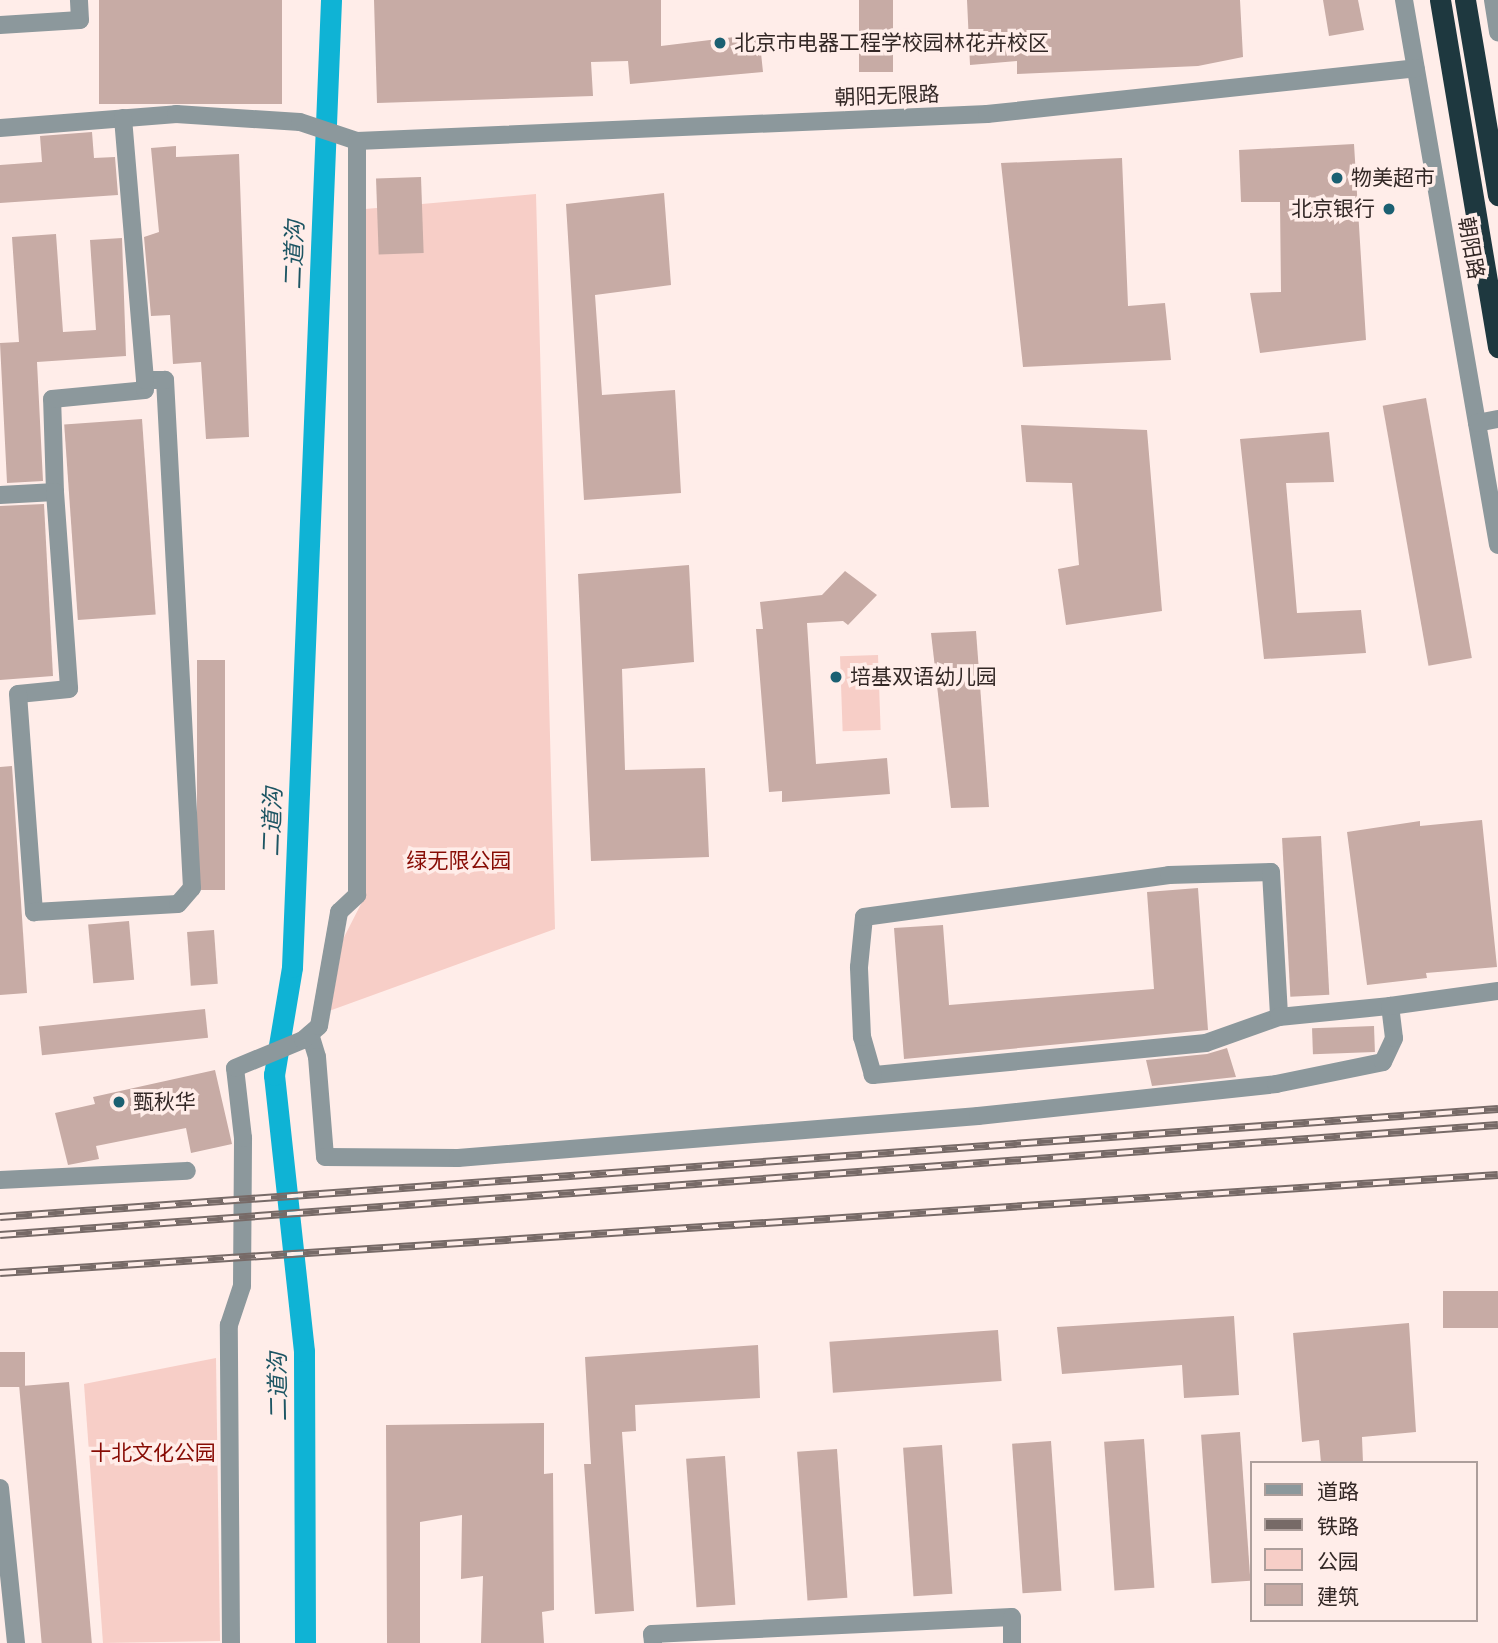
<!DOCTYPE html>
<meta charset="utf-8">
<style>
body{margin:0}
#map{position:relative;width:1498px;height:1643px;overflow:hidden;background:#ffede9;font-family:"Fira Sans Condensed","Noto Sans SC",sans-serif}
div>[style]{position:absolute}
[style*='--x']{left:calc(var(--x)*1px);top:calc(var(--y)*1px);width:calc(var(--w)*1px);rotate:calc(var(--a)*1deg)}
.green>*{inset:0;background:#f7cec7;transform-origin:0 0}
.canal>*{height:21px;margin:-10.5px;padding:0 10.5px;transform-origin:10.5px;border-radius:10.5px;background:#0fb3d5}
.building>*{inset:0;background:#c7aba5;transform-origin:0 0}
.minor>*{height:18px;margin:-9px;padding:0 9px;transform-origin:9px;border-radius:9px;background:#8c989c}
.highway>*{height:21px;margin:-10.5px;padding:0 10.5px;transform-origin:10.5px;border-radius:10.5px;background:#1e383f}
.rail>*{height:8px;margin-top:-4px;transform-origin:0;background:repeating-linear-gradient(90deg,#ffede9 0 16px,#776a67 0 32px);box-sizing:border-box;border-block:2px solid #776a67}
.dots>*{width:19px;height:19px;translate:-50% -50%;box-sizing:border-box;border:4px solid #ffede9;border-radius:50%}
span{translate:-50% -50%;white-space:nowrap;text-align:center;line-height:1.15;-webkit-text-stroke:7px #ffede9;paint-order:stroke}
.poi-label{font-size:21px;color:#332826}
.left{translate:0 -50%;text-align:left}
.right{translate:-100% -50%;text-align:right}
.street-label{font-size:21px;color:#332826}
.park-label{font-size:21px;color:#870b04}
.water-label{font-size:23px;color:#1d5563;font-style:italic}
.legend{position:absolute;left:1250px;top:1461px;width:228px;height:161px;box-sizing:border-box;background:#ffede9;border:2px solid #ad9e9b;margin:0;padding:9px 12px;list-style:none;font-size:21px;color:#332826}
.legend li{display:flex;align-items:center;gap:14px;height:35px}
.legend b{width:35px;border:2px solid #ad9e9b}
</style>
<div id="map">
<div class="green">
<div style="clip-path:polygon(536px 194px,555px 929px,329px 1011px,341px 943px,361px 904px,365px 209px)"></div>
<div style="left:878px;top:655px;width:75px;height:38px;rotate:88deg"></div>
<div style="clip-path:polygon(216px 1358px,220px 1641px,103px 1643px,84px 1384px)"></div>
</div>
<div class="canal">
<div style="--x:305;--y:1643;--w:292;--a:-90.2"></div>
<div style="--x:304;--y:1351;--w:278;--a:-96.2"></div>
<div style="--x:274;--y:1075;--w:109;--a:-80.5"></div>
<div style="--x:292;--y:967;--w:968;--a:-87.69"></div>
</div>
<div class="building">
<div style="left:99px;top:0;width:183px;height:104px"></div>
<div style="clip-path:polygon(374px 0,661px 0,661px 46px,759px 34px,763px 72px,630px 84px,628px 61px,591px 62px,593px 96px,377px 103px)"></div>
<div style="left:859px;top:0;width:34px;height:72px"></div>
<div style="clip-path:polygon(967px 0,1240px 0,1243px 57px,1198px 66px,1017px 74px,1017px 61px,970px 65px)"></div>
<div style="clip-path:polygon(1323px 0,1358px 0,1364px 30px,1329px 36px)"></div>
<div style="clip-path:polygon(92px 132px,94px 158px,115px 157px,118px 195px,0 203px,0 165px,42px 162px,40px 136px)"></div>
<div style="clip-path:polygon(1354px 144px,1366px 340px,1260px 353px,1250px 293px,1281px 292px,1280px 202px,1241px 202px,1239px 150px)"></div>
<div style="clip-path:polygon(176px 146px,176px 157px,239px 154px,249px 437px,206px 439px,201px 362px,173px 364px,170px 315px,151px 316px,144px 237px,159px 232px,151px 148px)"></div>
<div style="clip-path:polygon(1122px 158px,1128px 306px,1165px 303px,1171px 360px,1023px 367px,1001px 163px)"></div>
<div style="left:421px;top:177px;width:76px;height:45px;rotate:88deg"></div>
<div style="clip-path:polygon(664px 193px,671px 285px,595px 295px,602px 395px,675px 390px,681px 493px,584px 500px,566px 204px)"></div>
<div style="clip-path:polygon(56px 234px,63px 332px,96px 330px,90px 240px,122px 238px,126px 356px,37px 362px,43px 481px,7px 483px,0 343px,19px 342px,12px 237px)"></div>
<div style="left:1426px;top:398px;width:264px;height:44px;rotate:80deg"></div>
<div style="left:142px;top:419px;width:196px;height:78px;rotate:86deg"></div>
<div style="clip-path:polygon(1021px 425px,1147px 430px,1162px 611px,1066px 625px,1058px 569px,1079px 565px,1072px 483px,1026px 482px)"></div>
<div style="clip-path:polygon(1329px 432px,1334px 482px,1286px 483px,1297px 613px,1361px 610px,1366px 653px,1264px 659px,1240px 439px)"></div>
<div style="clip-path:polygon(44px 504px,53px 676px,0 680px,0 506px)"></div>
<div style="clip-path:polygon(689px 565px,694px 662px,622px 669px,625px 770px,705px 768px,709px 857px,591px 861px,578px 574px)"></div>
<div style="clip-path:polygon(845px 571px,877px 595px,848px 625px,843px 621px,807px 623px,816px 764px,887px 758px,890px 794px,782px 802px,782px 791px,769px 792px,756px 629px,763px 629px,760px 602px,822px 595px)"></div>
<div style="clip-path:polygon(976px 631px,989px 807px,951px 808px,931px 633px)"></div>
<div style="left:197px;top:660px;width:28px;height:230px"></div>
<div style="clip-path:polygon(12px 766px,27px 993px,0 995px,0 767px)"></div>
<div style="clip-path:polygon(1482px 820px,1497px 967px,1426px 973px,1427px 978px,1367px 985px,1347px 832px,1420px 821px,1420px 826px)"></div>
<div style="left:1321px;top:836px;width:159px;height:39px;rotate:87deg"></div>
<div style="clip-path:polygon(1198px 888px,1208px 1030px,904px 1059px,894px 928px,943px 925px,949px 1005px,1154px 989px,1147px 892px)"></div>
<div style="left:129px;top:921px;width:59px;height:41px;rotate:85deg"></div>
<div style="left:214px;top:930px;width:54px;height:27px;rotate:86deg"></div>
<div style="left:205px;top:1009px;width:29px;height:167px;rotate:84deg"></div>
<div style="left:1374px;top:1026px;width:26px;height:62px;rotate:88deg"></div>
<div style="clip-path:polygon(1227px 1048px,1236px 1077px,1152px 1086px,1146px 1060px,1207px 1054px)"></div>
<div style="clip-path:polygon(215px 1070px,232px 1144px,191px 1153px,186px 1128px,96px 1146px,99px 1159px,68px 1165px,55px 1113px,95px 1104px,93px 1097px)"></div>
<div style="left:1498px;top:1291px;width:37px;height:55px;rotate:90deg"></div>
<div style="clip-path:polygon(1234px 1316px,1239px 1395px,1184px 1398px,1182px 1365px,1062px 1374px,1057px 1327px)"></div>
<div style="clip-path:polygon(1409px 1323px,1416px 1432px,1362px 1437px,1363px 1463px,1321px 1463px,1319px 1440px,1302px 1442px,1293px 1333px)"></div>
<div style="left:998px;top:1330px;width:51px;height:169px;rotate:86deg"></div>
<div style="clip-path:polygon(758px 1345px,760px 1398px,635px 1405px,636px 1431px,622px 1432px,634px 1611px,595px 1614px,584px 1464px,591px 1464px,585px 1357px)"></div>
<div style="left:25px;top:1352px;width:35px;height:25px;rotate:90deg"></div>
<div style="left:69px;top:1382px;width:262px;height:50px;rotate:85deg"></div>
<div style="clip-path:polygon(544px 1423px,544px 1474px,553px 1473px,554px 1610px,542px 1612px,544px 1643px,481px 1643px,483px 1576px,461px 1579px,462px 1515px,420px 1522px,420px 1643px,387px 1643px,386px 1425px)"></div>
<div style="left:1240px;top:1432px;width:149px;height:39px;rotate:86deg"></div>
<div style="left:1144px;top:1439px;width:149px;height:40px;rotate:86deg"></div>
<div style="left:1051px;top:1441px;width:150px;height:39px;rotate:86deg"></div>
<div style="left:942px;top:1445px;width:149px;height:39px;rotate:86deg"></div>
<div style="left:837px;top:1449px;width:149px;height:40px;rotate:86deg"></div>
<div style="left:725px;top:1456px;width:149px;height:39px;rotate:86deg"></div>
</div>
<div class="minor">
<div style="--x:1404;--y:0;--w:553;--a:80.21"></div>
<div style="--x:1493;--y:0;--w:33;--a:81"></div>
<div style="--x:0;--y:25;--w:80;--a:-3.6"></div>
<div style="--x:80;--y:20;--w:20;--a:-93"></div>
<div style="--x:0;--y:128;--w:177;--a:-4.5"></div>
<div style="--x:176;--y:114;--w:124;--a:3.7"></div>
<div style="--x:300;--y:122;--w:60;--a:18.4"></div>
<div style="--x:357;--y:141;--w:631;--a:-2.45"></div>
<div style="--x:987;--y:114;--w:431;--a:-6.1"></div>
<div style="--x:1477;--y:423;--w:21;--a:-11"></div>
<div style="--x:55;--y:492;--w:93;--a:-91.8"></div>
<div style="--x:52;--y:399;--w:93;--a:-5.5"></div>
<div style="--x:145;--y:390;--w:10;--a:-90"></div>
<div style="--x:0;--y:495;--w:55;--a:-3.1"></div>
<div style="--x:55;--y:492;--w:197;--a:85.9"></div>
<div style="--x:69;--y:689;--w:51;--a:174.4"></div>
<div style="--x:18;--y:694;--w:219;--a:85.8"></div>
<div style="--x:34;--y:912;--w:144;--a:-3.2"></div>
<div style="--x:178;--y:904;--w:21;--a:-49"></div>
<div style="--x:192;--y:888;--w:509;--a:-93.04"></div>
<div style="--x:165;--y:380;--w:20;--a:180"></div>
<div style="--x:145;--y:380;--w:263;--a:-94.8"></div>
<div style="--x:1279;--y:1017;--w:77;--a:160.4"></div>
<div style="--x:1206;--y:1043;--w:335;--a:174.5"></div>
<div style="--x:873;--y:1075;--w:40;--a:-106"></div>
<div style="--x:862;--y:1037;--w:70;--a:-92.5"></div>
<div style="--x:859;--y:967;--w:50;--a:-84.3"></div>
<div style="--x:864;--y:917;--w:308;--a:-7.8"></div>
<div style="--x:1169;--y:875;--w:102;--a:-1.7"></div>
<div style="--x:1271;--y:872;--w:145;--a:86.8"></div>
<div style="--x:1279;--y:1017;--w:112;--a:-5.7"></div>
<div style="--x:310;--y:1034;--w:24;--a:73"></div>
<div style="--x:317;--y:1057;--w:100;--a:85.4"></div>
<div style="--x:325;--y:1157;--w:133;--a:0.4"></div>
<div style="--x:458;--y:1158;--w:522;--a:-4.62"></div>
<div style="--x:978;--y:1116;--w:300;--a:-6.1"></div>
<div style="--x:1276;--y:1084;--w:109;--a:-11.6"></div>
<div style="--x:1383;--y:1062;--w:26;--a:-65"></div>
<div style="--x:1394;--y:1038;--w:32;--a:-97"></div>
<div style="--x:1390;--y:1006;--w:109;--a:-7.9"></div>
<div style="--x:0;--y:1180;--w:187;--a:-2.8"></div>
<div style="--x:0;--y:1488;--w:156;--a:84.1"></div>
<div style="--x:231;--y:1643;--w:318;--a:-90.4"></div>
<div style="--x:229;--y:1325;--w:41;--a:-71.6"></div>
<div style="--x:242;--y:1286;--w:148;--a:-89.6"></div>
<div style="--x:243;--y:1138;--w:70;--a:-96.5"></div>
<div style="--x:235;--y:1068;--w:74;--a:-22.4"></div>
<div style="--x:303;--y:1040;--w:21;--a:-41"></div>
<div style="--x:319;--y:1026;--w:116;--a:-80"></div>
<div style="--x:339;--y:912;--w:25;--a:-43"></div>
<div style="--x:357;--y:895;--w:754;--a:-90"></div>
<div style="--x:653;--y:1643;--w:9;--a:-96"></div>
<div style="--x:652;--y:1634;--w:360;--a:-2.7"></div>
<div style="--x:1012;--y:1617;--w:26;--a:90"></div>
</div>
<div class="highway">
<div style="--x:1440;--y:0;--w:352;--a:80.5"></div>
<div style="--x:1465;--y:0;--w:198;--a:80.4"></div>
</div>
<div class="rail">
<div style="--x:0;--y:1217;--w:1502;--a:-4.12"></div>
<div style="--x:0;--y:1235;--w:1502;--a:-4.2"></div>
<div style="--x:0;--y:1273;--w:1501;--a:-3.74"></div>
</div>
<div class="dots">
<div style="left:720px;top:43px;background:#1b6072"></div>
<div style="left:1337px;top:178px;background:#1b6072"></div>
<div style="left:1389px;top:209px;background:#1b6072"></div>
<div style="left:836px;top:677px;background:#1b6072"></div>
<div style="left:119px;top:1102px;background:#1b6072"></div>
</div>
<div class="poi-label">
<span class="left" style="left:734px;top:43px">北京市电器工程学校园林花卉校区</span>
<span class="left" style="left:1351px;top:178px">物美超市</span>
<span class="right" style="left:1375px;top:209px">北京银行</span>
<span class="left" style="left:850px;top:677px">培基双语幼儿园</span>
<span class="left" style="left:133px;top:1102px">甄秋华</span>
</div>
<div class="street-label">
<span style="left:887px;top:96px;rotate:-2deg">朝阳无限路</span>
<span style="left:1471px;top:248px;rotate:80deg">朝阳路</span>
</div>
<div class="park-label">
<span style="left:459px;top:861px">绿无限公园</span>
<span style="left:153px;top:1453px">十北文化公园</span>
</div>
<div class="water-label">
<span style="left:294px;top:255px;rotate:-88deg">二道沟</span>
<span style="left:272px;top:822px;rotate:-88deg">二道沟</span>
<span style="left:278px;top:1387px;rotate:-91deg">二道沟</span>
</div>
<ul class="legend">
<li><b style="height:9px;background:#8c989c"></b>道路</li>
<li><b style="height:9px;background:#776a67"></b>铁路</li>
<li><b style="height:19px;background:#f7cec7"></b>公园</li>
<li><b style="height:19px;background:#c7aba5"></b>建筑</li>
</ul>
</div>
